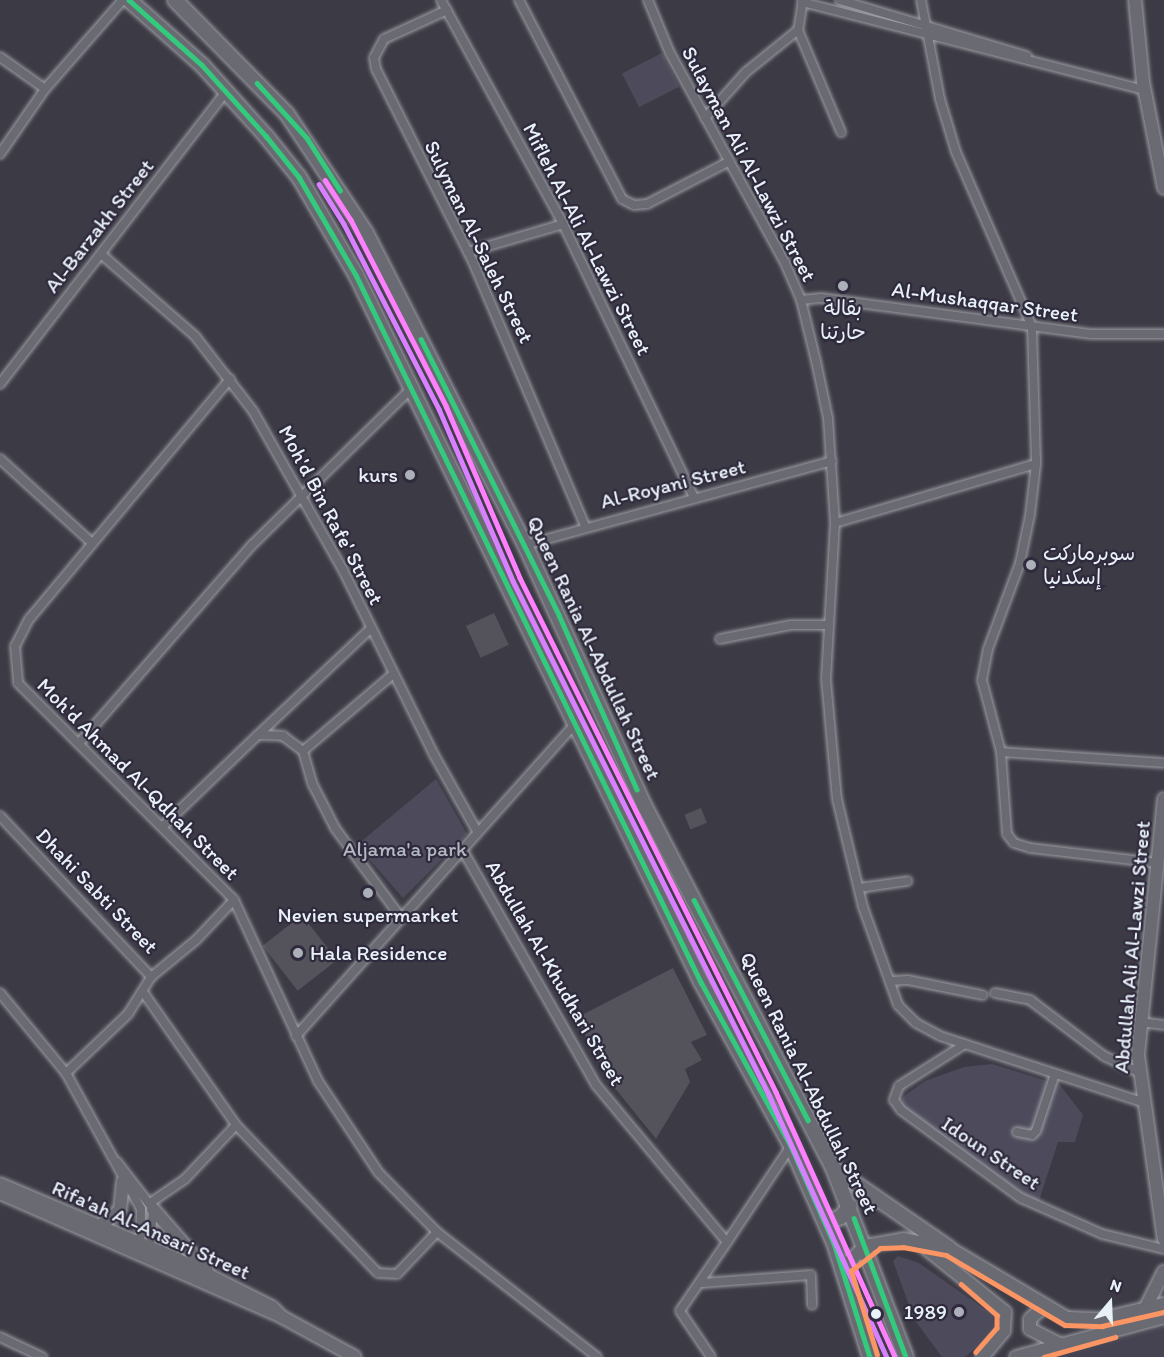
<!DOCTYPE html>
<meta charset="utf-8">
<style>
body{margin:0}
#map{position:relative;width:1164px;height:1357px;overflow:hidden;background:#3c3a44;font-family:Itim,"Playpen Sans Arabic",sans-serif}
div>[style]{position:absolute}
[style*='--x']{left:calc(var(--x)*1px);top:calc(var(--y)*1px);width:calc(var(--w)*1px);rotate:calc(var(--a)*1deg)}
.built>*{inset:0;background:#454252}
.green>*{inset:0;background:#4d4b5b;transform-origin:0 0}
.building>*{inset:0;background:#54525a;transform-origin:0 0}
.roads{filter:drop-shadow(0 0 2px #9d9ea4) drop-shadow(0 0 2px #9d9ea4)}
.street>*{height:8px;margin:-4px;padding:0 4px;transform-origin:4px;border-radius:4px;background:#6a6b72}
.secondary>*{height:12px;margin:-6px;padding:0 6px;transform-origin:6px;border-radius:6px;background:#6a6b72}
.primary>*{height:14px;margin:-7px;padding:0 7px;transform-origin:7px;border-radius:7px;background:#6a6b72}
.bus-1>*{height:4.5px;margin:-2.25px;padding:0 2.25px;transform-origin:2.25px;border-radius:2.25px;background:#33ca7d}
.bus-2>*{height:4.5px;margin:-2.25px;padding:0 2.25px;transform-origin:2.25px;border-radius:2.25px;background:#ff80ff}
.bus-3>*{height:4.5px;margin:-2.25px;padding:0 2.25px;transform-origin:2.25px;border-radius:2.25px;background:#d880ff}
.bus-4>*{height:4.5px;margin:-2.25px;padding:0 2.25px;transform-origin:2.25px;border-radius:2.25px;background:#fb9564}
.dots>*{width:16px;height:16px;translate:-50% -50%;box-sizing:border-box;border:3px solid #2f2a3d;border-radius:50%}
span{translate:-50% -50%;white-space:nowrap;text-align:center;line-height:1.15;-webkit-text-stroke:4.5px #2f2a3d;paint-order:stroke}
.street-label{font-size:21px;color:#e8f1f8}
.poi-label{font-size:21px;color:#e8f1f8}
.right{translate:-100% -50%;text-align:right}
.left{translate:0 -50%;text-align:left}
.park-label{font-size:21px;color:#b3b8c2}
.north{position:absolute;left:1080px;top:1273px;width:60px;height:60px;-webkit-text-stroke:4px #2f2a3d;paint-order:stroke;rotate:19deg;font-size:16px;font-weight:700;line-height:24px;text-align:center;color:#e8f1f8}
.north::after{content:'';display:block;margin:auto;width:21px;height:27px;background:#e8f1f8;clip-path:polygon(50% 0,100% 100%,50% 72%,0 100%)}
</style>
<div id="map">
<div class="built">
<div style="clip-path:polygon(1164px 1327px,1164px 1357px,1057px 1357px)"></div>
</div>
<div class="green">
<div style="left:662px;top:53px;width:38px;height:45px;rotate:63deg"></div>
<div style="clip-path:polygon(436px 779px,467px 834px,403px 898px,357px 845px)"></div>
<div style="clip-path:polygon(992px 1064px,1060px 1085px,1083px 1115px,1075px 1142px,1058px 1142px,1038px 1204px,1007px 1187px,901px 1105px,903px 1097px,925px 1081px,964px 1067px)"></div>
<div style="clip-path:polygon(898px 1256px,919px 1263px,993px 1315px,994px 1333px,965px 1357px,942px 1357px,914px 1319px,893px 1261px)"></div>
</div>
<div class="building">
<div style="left:494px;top:613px;width:35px;height:31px;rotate:65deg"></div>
<div style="left:701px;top:808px;width:16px;height:18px;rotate:68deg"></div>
<div style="left:302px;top:915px;width:57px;height:50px;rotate:52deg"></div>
<div style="clip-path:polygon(673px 968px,707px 1035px,691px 1042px,702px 1060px,685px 1069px,690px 1082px,656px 1139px,610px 1082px,576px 1018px)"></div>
</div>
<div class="roads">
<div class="street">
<div style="--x:441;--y:0;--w:255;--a:61.4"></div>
<div style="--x:563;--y:224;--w:304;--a:64.4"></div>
<div style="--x:519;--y:0;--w:224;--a:62.6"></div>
<div style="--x:622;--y:199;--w:13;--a:27"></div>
<div style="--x:634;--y:205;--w:13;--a:-4"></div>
<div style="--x:647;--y:204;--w:93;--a:-27.4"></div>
<div style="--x:648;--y:0;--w:57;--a:67.5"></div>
<div style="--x:670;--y:53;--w:239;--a:61.3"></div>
<div style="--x:785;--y:263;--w:40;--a:66.6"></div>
<div style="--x:801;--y:300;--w:63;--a:76.2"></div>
<div style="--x:816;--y:361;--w:58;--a:78.1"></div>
<div style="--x:828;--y:418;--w:105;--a:86.2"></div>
<div style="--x:835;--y:523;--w:156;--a:93.3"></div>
<div style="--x:826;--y:679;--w:121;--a:84.8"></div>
<div style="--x:837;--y:799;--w:111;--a:76.5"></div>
<div style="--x:863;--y:907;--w:104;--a:70.3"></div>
<div style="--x:898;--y:1005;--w:25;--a:45"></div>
<div style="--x:916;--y:1023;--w:27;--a:28"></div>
<div style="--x:940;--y:1036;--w:213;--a:18.1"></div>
<div style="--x:803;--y:0;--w:30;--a:99"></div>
<div style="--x:798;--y:30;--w:111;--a:67.1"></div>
<div style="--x:840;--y:0;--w:195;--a:16.7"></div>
<div style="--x:921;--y:0;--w:101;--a:79.1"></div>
<div style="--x:940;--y:99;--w:55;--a:73.2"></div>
<div style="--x:956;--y:152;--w:191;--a:66.5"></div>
<div style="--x:1032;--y:327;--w:137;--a:88.3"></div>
<div style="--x:1036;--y:464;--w:51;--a:96.7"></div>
<div style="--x:1030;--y:515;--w:49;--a:101.8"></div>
<div style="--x:1020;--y:563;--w:92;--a:110.4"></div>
<div style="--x:988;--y:649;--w:32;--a:101"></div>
<div style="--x:982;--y:680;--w:74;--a:75.2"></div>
<div style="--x:1001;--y:752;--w:82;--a:85.8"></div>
<div style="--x:1007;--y:834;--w:11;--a:52"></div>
<div style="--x:1014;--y:843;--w:17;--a:17"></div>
<div style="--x:1030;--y:848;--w:129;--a:6.7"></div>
<div style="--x:802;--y:2;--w:353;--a:14.4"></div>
<div style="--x:447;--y:10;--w:69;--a:155.3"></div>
<div style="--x:384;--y:39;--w:21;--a:118"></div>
<div style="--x:374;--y:58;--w:11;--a:80"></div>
<div style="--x:376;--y:69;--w:216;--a:63.3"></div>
<div style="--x:473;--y:262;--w:287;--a:67"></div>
<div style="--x:0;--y:57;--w:55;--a:35.4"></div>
<div style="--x:45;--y:89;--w:79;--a:124.7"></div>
<div style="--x:45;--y:89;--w:118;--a:-48.8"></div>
<div style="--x:705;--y:118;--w:62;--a:-48.3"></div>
<div style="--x:746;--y:72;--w:67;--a:-38.9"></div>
<div style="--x:468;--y:252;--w:99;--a:-16.4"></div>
<div style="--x:101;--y:254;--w:125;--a:41.1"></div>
<div style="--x:195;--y:336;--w:95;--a:52.3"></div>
<div style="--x:253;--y:411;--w:183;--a:60.5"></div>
<div style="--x:343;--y:570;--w:206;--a:63.8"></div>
<div style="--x:434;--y:755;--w:87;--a:60.5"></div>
<div style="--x:801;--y:300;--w:20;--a:-6"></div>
<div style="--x:821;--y:298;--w:272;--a:7.6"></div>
<div style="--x:1091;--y:334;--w:73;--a:0"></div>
<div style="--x:230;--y:379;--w:313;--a:129.9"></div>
<div style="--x:29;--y:619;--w:30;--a:117"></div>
<div style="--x:15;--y:646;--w:37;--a:85"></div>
<div style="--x:18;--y:683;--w:306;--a:45.1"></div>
<div style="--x:234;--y:900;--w:200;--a:65.1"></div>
<div style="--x:318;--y:1081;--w:110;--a:56.5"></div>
<div style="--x:379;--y:1173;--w:83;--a:45.5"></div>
<div style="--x:437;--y:1232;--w:203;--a:38"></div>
<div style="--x:0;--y:384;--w:371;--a:-52.3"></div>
<div style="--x:0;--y:459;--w:125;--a:42.4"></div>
<div style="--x:835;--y:523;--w:209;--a:-16.4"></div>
<div style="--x:525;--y:545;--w:318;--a:-15.3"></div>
<div style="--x:720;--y:639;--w:72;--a:-11.2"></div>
<div style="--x:791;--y:625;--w:36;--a:0"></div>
<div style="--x:258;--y:735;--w:156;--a:-43.4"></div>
<div style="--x:80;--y:742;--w:262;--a:-48.9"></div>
<div style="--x:252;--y:545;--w:226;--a:-44.5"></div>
<div style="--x:303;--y:751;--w:118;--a:-40.5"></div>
<div style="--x:1001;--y:752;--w:163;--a:3.9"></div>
<div style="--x:0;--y:816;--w:221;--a:46.8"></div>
<div style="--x:151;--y:977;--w:44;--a:121.9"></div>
<div style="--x:128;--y:1014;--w:86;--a:136.4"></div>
<div style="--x:162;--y:827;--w:133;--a:-43.8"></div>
<div style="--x:258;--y:735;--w:25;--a:2"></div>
<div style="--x:283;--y:736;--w:25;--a:37"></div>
<div style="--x:303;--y:751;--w:33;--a:74"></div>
<div style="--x:312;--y:783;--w:51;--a:62.9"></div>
<div style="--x:335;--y:828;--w:112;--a:53.7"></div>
<div style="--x:462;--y:849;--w:271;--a:60.4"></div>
<div style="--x:596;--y:1085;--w:204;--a:50.2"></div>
<div style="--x:727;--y:1242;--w:83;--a:124.3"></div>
<div style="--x:680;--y:1311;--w:55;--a:56"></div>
<div style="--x:859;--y:888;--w:49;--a:-8.1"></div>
<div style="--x:151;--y:977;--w:58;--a:-39.4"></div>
<div style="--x:196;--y:940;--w:55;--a:-46.5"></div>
<div style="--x:890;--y:981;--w:18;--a:-3"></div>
<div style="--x:908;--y:980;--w:76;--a:11.5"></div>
<div style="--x:143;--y:992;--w:162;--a:55"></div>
<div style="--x:236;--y:1125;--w:205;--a:46.2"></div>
<div style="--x:378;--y:1273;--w:19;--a:3"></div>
<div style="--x:397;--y:1274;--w:58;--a:-46.4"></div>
<div style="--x:0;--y:993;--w:104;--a:50.5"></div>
<div style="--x:66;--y:1073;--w:155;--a:61.1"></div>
<div style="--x:141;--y:1209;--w:39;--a:91"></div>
<div style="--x:995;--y:993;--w:36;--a:11"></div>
<div style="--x:1030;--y:1000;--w:93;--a:37.1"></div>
<div style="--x:1104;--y:1056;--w:38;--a:25"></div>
<div style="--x:1140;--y:1022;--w:24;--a:7"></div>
<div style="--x:296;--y:1036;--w:417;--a:-48.2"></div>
<div style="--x:965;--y:1044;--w:78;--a:147.5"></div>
<div style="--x:899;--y:1086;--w:15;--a:110"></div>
<div style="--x:894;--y:1100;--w:12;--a:55"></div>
<div style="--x:901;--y:1110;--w:149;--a:36.3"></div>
<div style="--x:1021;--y:1198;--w:89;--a:24"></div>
<div style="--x:1102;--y:1234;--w:64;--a:13.6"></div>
<div style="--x:1017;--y:1132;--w:15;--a:11"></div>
<div style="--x:1032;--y:1135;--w:6;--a:-45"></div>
<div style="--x:1036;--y:1131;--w:60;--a:-71.6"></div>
<div style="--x:117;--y:1162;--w:59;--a:52.5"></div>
<div style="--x:153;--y:1209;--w:41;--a:94.2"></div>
<div style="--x:150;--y:1203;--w:42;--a:-34.4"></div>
<div style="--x:185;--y:1179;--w:74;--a:-46.6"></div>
<div style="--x:727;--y:1242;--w:115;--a:-56.3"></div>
<div style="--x:702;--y:1283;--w:109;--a:-4.2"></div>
<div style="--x:811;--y:1275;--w:30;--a:88"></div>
<div style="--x:0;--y:1337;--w:47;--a:25.5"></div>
</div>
<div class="secondary">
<div style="--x:1135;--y:0;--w:82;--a:84.4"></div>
<div style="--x:1143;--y:82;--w:108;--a:78.8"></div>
<div style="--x:1164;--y:799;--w:257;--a:95.8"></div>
<div style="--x:1138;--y:1055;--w:186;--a:82"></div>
<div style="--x:0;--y:1184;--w:192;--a:23"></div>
<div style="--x:177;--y:1259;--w:106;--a:26.8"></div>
<div style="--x:272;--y:1307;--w:14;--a:45"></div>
<div style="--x:282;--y:1317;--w:83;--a:28.7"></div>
<div style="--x:0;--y:1193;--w:308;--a:23.7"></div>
<div style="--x:153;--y:1209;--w:82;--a:48.9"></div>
<div style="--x:101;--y:1225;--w:24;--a:-38"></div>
<div style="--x:120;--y:1210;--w:29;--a:-84"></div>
<div style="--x:922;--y:1245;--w:107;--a:38.9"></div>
<div style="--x:1005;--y:1312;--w:19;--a:93"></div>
<div style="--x:1004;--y:1331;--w:34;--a:130"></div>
<div style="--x:842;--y:1269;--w:33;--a:-45"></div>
<div style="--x:865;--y:1246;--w:39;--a:-10"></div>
<div style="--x:903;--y:1239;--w:47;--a:11.1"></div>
<div style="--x:949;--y:1248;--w:137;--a:30.7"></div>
<div style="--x:1067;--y:1318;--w:34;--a:2"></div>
<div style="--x:1101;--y:1319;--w:65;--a:-13.4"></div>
<div style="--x:1043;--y:1307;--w:18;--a:137"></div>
<div style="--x:1030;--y:1319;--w:10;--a:90"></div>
<div style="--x:1030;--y:1329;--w:34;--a:27"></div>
<div style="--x:1145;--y:1309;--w:42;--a:-63.4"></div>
<div style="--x:1016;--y:1357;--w:153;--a:-15.1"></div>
</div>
<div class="primary">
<div style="--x:129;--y:0;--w:98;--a:41.7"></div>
<div style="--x:202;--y:65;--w:96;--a:48"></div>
<div style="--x:266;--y:136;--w:53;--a:51.2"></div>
<div style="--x:299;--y:177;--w:113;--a:59.8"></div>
<div style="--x:356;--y:275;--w:787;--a:63.99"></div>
<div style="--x:701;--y:982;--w:187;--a:61.2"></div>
<div style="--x:791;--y:1146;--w:106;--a:66.1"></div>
<div style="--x:834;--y:1243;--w:120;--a:72.5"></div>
<div style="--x:175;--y:0;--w:160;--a:45.5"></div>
<div style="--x:287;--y:114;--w:143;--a:56.4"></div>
<div style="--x:366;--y:233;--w:350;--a:63"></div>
<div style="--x:525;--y:545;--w:286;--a:65.4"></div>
<div style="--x:644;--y:805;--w:409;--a:62.5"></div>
<div style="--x:833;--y:1168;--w:203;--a:68.9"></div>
<div style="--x:833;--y:1168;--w:141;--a:34.6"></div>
<div style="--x:826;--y:1223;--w:16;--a:-22"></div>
<div style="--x:841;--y:1217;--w:14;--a:-51"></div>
</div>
</div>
<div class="bus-1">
<div style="--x:129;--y:0;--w:98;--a:41.7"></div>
<div style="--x:202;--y:65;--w:96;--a:48"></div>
<div style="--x:266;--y:136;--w:53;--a:51.2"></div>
<div style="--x:299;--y:177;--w:113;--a:59.8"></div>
<div style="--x:356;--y:275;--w:787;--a:63.99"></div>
<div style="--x:701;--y:982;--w:187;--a:61.2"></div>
<div style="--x:791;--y:1146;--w:106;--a:66.1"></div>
<div style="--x:834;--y:1243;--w:120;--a:72.5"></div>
<div style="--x:257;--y:83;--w:74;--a:47.7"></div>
<div style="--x:307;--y:138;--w:62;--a:57.6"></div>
<div style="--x:421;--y:339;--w:309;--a:63.4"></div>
<div style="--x:559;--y:615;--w:191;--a:65.9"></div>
<div style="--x:694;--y:900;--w:248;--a:62.6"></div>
<div style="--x:854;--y:1218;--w:148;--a:69.5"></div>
</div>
<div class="bus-2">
<div style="--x:325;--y:180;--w:48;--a:57"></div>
<div style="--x:351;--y:220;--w:209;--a:62.9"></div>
<div style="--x:446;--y:406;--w:187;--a:66.7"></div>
<div style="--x:520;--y:578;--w:574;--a:63.52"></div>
<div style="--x:776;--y:1092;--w:290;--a:65.8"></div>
</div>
<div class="bus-3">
<div style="--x:319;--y:184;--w:47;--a:58"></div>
<div style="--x:344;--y:224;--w:208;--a:62.8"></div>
<div style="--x:439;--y:409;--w:187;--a:66.7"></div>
<div style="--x:513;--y:581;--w:574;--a:63.52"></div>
<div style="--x:769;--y:1095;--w:287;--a:65.8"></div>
</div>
<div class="bus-4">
<div style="--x:961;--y:1284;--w:48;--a:40.7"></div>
<div style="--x:997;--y:1315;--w:13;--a:90"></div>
<div style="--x:997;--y:1328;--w:32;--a:131"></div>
<div style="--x:877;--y:1355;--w:88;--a:-107.2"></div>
<div style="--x:851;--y:1271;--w:37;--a:-38"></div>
<div style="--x:880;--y:1248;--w:23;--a:-2"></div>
<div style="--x:903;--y:1247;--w:44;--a:10.5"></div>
<div style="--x:946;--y:1255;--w:138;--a:30.5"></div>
<div style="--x:1065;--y:1325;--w:37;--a:2"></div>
<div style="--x:1102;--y:1326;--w:64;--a:-12.7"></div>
<div style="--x:1044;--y:1357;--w:74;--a:-15.7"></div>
</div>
<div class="dots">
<div style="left:843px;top:286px;background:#acb1b9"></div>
<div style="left:410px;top:475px;background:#acb1b9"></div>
<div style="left:1031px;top:565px;background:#acb1b9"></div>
<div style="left:368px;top:893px;background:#acb1b9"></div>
<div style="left:298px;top:953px;background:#acb1b9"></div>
<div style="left:959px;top:1312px;background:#acb1b9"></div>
<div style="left:876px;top:1314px;background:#e8f1f8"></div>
</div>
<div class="street-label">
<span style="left:749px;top:164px;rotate:62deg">Sulayman Ali Al-Lawzi Street</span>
<span style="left:99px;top:226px;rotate:-52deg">Al-Barzakh Street</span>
<span style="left:587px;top:239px;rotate:63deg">Mifleh Al-Ali Al-Lawzi Street</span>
<span style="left:479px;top:242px;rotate:64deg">Sulyman Al-Saleh Street</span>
<span style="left:985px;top:302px;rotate:8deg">Al-Mushaqqar Street</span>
<span style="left:673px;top:484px;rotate:-14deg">Al-Royani Street</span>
<span style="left:331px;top:515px;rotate:62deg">Moh'd Bin Rafe' Street</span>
<span style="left:594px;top:648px;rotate:65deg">Queen Rania Al-Abdullah Street</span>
<span style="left:138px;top:779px;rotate:45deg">Moh'd Ahmad Al-Qdhah Street</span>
<span style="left:97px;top:891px;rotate:46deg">Dhahi Sabti Street</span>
<span style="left:1132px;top:947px;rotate:-85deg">Abdullah Ali Al-Lawzi Street</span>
<span style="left:555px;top:973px;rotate:60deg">Abdullah Al-Khudhari Street</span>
<span style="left:809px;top:1083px;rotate:64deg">Queen Rania Al-Abdullah Street</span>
<span style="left:991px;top:1153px;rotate:34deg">Idoun Street</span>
<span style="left:151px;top:1230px;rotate:24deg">Rifa'ah Al-Ansari Street</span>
</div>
<div class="poi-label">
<span style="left:843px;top:320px">بقالة<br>حارتنا</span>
<span class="right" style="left:398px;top:475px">kurs</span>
<span class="left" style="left:1043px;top:565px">سوبرماركت<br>إسكدنيا</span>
<span style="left:368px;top:915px">Nevien supermarket</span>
<span class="left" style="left:310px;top:953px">Hala Residence</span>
<span class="right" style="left:947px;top:1312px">1989</span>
</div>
<div class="park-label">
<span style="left:405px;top:849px">Aljama'a park</span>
</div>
<div class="north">N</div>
</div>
